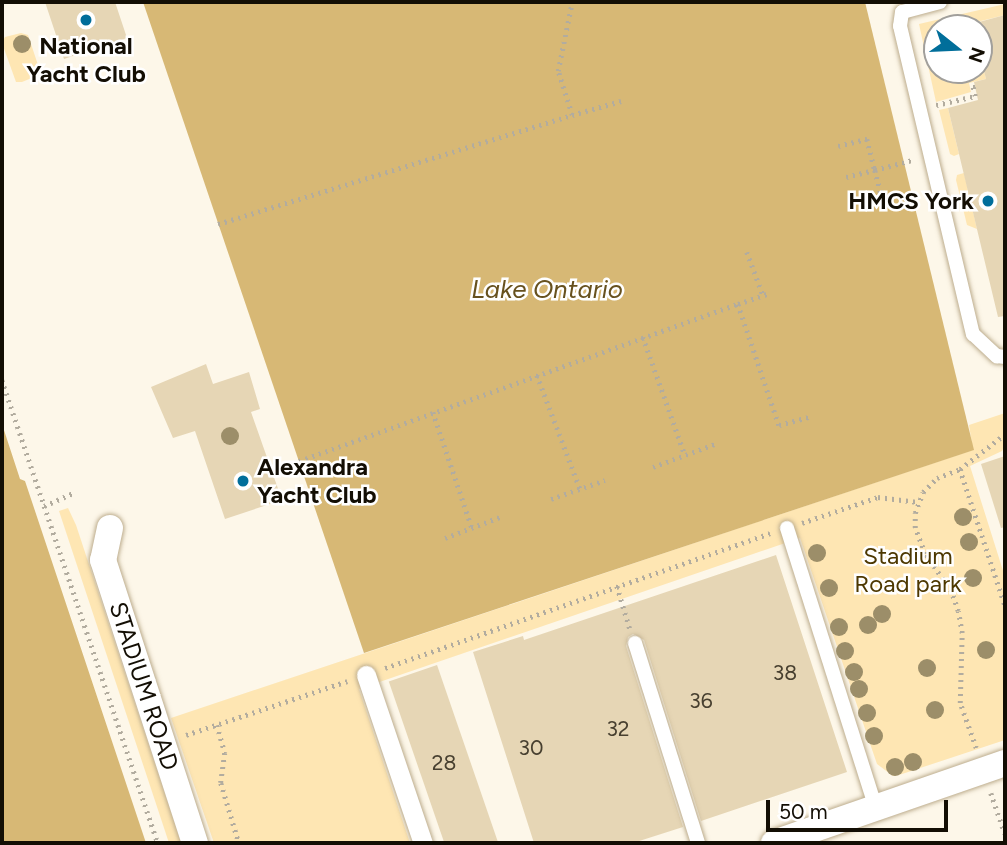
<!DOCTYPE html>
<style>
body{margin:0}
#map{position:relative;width:1007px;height:845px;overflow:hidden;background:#fdf7e9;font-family:Figtree,sans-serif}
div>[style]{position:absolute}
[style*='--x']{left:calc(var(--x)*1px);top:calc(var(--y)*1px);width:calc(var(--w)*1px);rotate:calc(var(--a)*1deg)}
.green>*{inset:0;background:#fee6b3}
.water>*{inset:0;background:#d7b875}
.building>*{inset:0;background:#e6d6b5;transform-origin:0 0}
.path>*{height:4.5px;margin-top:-2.25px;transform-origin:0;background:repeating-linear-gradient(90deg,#b2ac9f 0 2px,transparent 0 7px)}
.roads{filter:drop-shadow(0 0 2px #bdad8e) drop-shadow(0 0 2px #bdad8e)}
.service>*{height:14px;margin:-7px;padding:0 7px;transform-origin:7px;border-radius:7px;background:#fff}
.pedestrian>*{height:19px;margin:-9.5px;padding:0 9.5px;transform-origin:9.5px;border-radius:9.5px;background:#fff}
.minor>*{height:26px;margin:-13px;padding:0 13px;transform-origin:13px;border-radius:13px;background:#fff}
.trees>*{width:18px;height:18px;margin:-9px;border-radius:50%;background:#9c8e69}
.dots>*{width:19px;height:19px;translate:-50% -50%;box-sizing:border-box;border:4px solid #fff;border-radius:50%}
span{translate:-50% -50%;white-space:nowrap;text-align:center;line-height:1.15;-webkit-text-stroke:5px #fff;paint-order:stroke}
.number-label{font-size:21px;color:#484030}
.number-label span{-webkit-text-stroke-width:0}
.poi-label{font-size:24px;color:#130e04;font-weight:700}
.right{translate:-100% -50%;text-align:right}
.left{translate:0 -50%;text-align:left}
.park-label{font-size:24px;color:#4d3800}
.street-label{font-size:24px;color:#130e04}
.water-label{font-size:26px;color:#67511e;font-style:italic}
.frame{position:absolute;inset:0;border:4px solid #130e04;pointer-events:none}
.north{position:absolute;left:923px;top:14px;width:70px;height:70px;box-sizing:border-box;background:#fff;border:2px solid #a19f9b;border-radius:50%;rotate:108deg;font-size:19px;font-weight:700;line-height:28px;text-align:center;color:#130e04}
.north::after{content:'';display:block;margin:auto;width:24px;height:32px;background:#016e9a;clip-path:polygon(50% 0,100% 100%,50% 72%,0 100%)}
.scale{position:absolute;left:766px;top:800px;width:182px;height:32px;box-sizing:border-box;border:4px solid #130e04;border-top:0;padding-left:9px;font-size:21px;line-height:24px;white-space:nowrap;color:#130e04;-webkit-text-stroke:5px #fff;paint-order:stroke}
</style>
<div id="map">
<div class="green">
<div style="clip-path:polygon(1005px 4px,1005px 15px,973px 23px,974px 28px,937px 28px,937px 70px,979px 70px,979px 51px,986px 79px,969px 83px,971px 92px,936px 102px,919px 24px)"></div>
<div style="clip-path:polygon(21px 33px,28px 35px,40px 71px,39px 75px,22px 82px,16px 82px,2px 43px,5px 37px)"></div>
<div style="clip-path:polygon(948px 108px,959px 154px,954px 156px,950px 154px,939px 110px)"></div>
<div style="clip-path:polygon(964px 173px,977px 229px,967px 225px,956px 180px,957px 175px)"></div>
<div style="clip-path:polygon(1005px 413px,1005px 445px,1002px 451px,970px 466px,1005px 577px,1005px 740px,899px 775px,893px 776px,877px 764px,800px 538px,359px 689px,410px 843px,214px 843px,171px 718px,973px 450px,969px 425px)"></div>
<div style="clip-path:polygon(68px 508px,76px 525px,181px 843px,169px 843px,59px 511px)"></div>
</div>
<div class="water">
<div style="clip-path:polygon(143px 2px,865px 2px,974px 450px,364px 653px)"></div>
<div style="clip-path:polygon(2px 424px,20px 479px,25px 481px,146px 843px,2px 843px)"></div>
</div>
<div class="building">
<div style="clip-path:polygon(45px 2px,115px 2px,127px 38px,64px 59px)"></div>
<div style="clip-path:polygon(1005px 15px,1005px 316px,998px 317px,948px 108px,978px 100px,974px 82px,986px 79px,979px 51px,979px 22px)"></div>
<div style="clip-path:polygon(206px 364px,213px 384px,249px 372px,260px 409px,251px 412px,282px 500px,225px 519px,195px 431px,173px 438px,151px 387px)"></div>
<div style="clip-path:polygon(1005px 456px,1005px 527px,1001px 528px,981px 464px)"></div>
<div style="clip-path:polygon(776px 555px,847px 772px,701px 821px,644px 640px,633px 634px,628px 637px,626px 646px,683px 827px,633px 843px,534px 843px,473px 652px,523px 636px,524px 640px)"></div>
<div style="left:437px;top:665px;width:188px;height:51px;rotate:71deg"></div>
</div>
<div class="path">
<div style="--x:936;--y:105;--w:40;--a:-13"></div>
<div style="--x:975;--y:96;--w:9;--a:-103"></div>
<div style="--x:973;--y:87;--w:2;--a:0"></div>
<div style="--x:572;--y:115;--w:51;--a:-15.9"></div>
<div style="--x:838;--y:146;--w:30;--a:-14"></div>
<div style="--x:867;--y:139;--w:32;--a:76"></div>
<div style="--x:875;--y:170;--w:39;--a:-15"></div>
<div style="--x:846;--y:177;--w:30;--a:-14"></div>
<div style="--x:875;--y:170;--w:25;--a:76"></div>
<div style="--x:218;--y:224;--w:370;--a:-17.1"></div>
<div style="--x:572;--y:115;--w:46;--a:-107.7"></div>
<div style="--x:558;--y:71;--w:70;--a:-78.5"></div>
<div style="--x:747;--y:252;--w:46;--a:69.6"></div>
<div style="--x:738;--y:304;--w:34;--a:-19"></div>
<div style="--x:643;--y:337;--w:125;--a:70.4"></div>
<div style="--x:537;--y:375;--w:122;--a:69.3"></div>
<div style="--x:2;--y:380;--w:489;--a:71.4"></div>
<div style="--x:433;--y:412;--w:122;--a:71.4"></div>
<div style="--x:299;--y:461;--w:466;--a:-19.7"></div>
<div style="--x:738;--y:304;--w:128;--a:71.3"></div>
<div style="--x:779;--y:425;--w:34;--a:-15"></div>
<div style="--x:653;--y:467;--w:66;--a:-20.4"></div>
<div style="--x:960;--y:469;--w:143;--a:71.7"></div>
<div style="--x:551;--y:499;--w:57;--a:-19.4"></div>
<div style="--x:44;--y:506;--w:34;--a:-24"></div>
<div style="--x:802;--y:523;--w:80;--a:-18.9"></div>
<div style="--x:878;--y:497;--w:40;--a:7.1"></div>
<div style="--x:445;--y:538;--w:59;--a:-20.9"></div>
<div style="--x:617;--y:586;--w:45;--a:73.2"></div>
<div style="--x:385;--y:668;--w:408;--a:-19.3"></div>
<div style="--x:217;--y:725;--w:29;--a:74"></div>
<div style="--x:225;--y:753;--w:30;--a:98"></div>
<div style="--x:221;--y:783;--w:63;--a:73.3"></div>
<div style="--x:186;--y:735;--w:170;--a:-18.5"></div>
<div style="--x:976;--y:748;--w:48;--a:-109.6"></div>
<div style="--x:960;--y:703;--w:70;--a:-88.4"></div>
<div style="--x:962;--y:633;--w:22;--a:-100"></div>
<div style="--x:958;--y:611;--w:21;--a:-109"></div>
<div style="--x:951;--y:591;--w:45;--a:-125.1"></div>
<div style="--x:925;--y:554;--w:28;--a:-111"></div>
<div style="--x:915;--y:528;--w:15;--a:-90"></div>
<div style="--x:915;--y:513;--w:22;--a:-69"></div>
<div style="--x:923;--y:492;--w:20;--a:-45"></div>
<div style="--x:937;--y:478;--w:25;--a:-21"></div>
<div style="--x:960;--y:469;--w:57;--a:-37.9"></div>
<div style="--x:991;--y:793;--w:43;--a:71.1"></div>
</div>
<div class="roads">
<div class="service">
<div style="--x:940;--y:2;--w:39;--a:165"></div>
<div style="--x:902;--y:12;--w:14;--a:98"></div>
<div style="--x:900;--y:26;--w:317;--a:76.7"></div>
<div style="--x:973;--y:334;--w:33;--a:43"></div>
<div style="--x:997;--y:356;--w:8;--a:7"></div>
<div style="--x:787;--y:528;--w:294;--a:72.4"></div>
<div style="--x:635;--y:643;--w:210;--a:72.5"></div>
</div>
<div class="pedestrian">
<div style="--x:366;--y:675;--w:177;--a:71.3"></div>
</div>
<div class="minor">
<div style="--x:110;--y:528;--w:33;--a:102"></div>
<div style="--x:103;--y:560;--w:298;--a:72"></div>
<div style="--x:774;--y:843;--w:244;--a:-19.1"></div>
</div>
</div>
<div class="trees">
<div style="left:22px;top:44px"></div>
<div style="left:230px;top:436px"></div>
<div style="left:963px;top:517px"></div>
<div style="left:969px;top:542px"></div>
<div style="left:817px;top:553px"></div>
<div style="left:973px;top:578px"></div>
<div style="left:829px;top:588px"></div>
<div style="left:882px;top:614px"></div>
<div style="left:868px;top:625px"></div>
<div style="left:839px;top:627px"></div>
<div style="left:986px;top:650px"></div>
<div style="left:845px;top:651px"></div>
<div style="left:927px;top:668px"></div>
<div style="left:854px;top:672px"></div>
<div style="left:859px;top:689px"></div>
<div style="left:935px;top:710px"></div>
<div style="left:867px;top:713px"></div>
<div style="left:874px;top:736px"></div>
<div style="left:913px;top:762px"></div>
<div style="left:895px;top:767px"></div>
</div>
<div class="dots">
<div style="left:86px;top:20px;background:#016e9a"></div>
<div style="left:988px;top:201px;background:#016e9a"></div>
<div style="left:243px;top:481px;background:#016e9a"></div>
</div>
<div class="number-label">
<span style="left:785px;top:673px">38</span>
<span style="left:701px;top:701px">36</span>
<span style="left:618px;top:729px">32</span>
<span style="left:531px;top:748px">30</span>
<span style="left:444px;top:763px">28</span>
</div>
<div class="poi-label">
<span style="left:86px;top:60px">National<br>Yacht Club</span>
<span class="right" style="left:974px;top:201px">HMCS York</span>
<span class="left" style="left:257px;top:481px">Alexandra<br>Yacht Club</span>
</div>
<div class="park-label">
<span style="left:908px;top:570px">Stadium<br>Road park</span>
</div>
<div class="street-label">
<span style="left:144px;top:686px;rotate:72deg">STADIUM ROAD</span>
</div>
<div class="water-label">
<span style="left:547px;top:290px">Lake Ontario</span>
</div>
<div class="frame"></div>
<div class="north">N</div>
<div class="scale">50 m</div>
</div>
